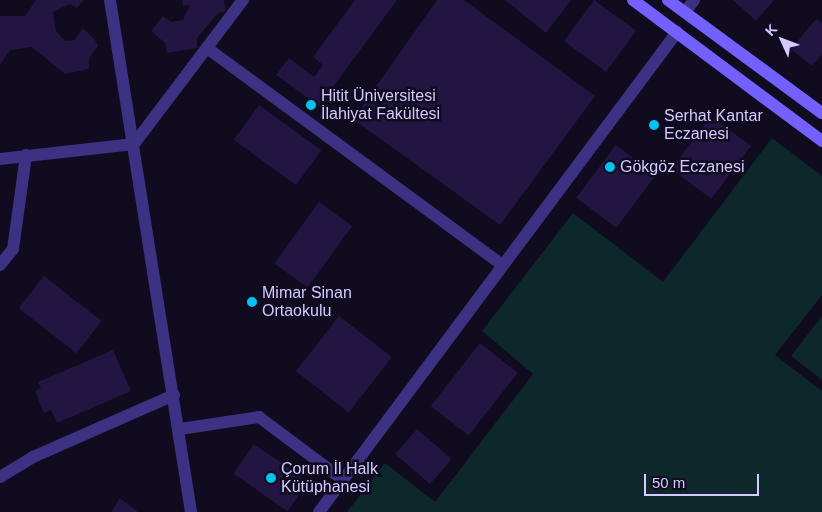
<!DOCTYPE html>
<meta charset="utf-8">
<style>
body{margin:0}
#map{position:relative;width:822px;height:512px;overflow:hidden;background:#100b1f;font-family:Helvetica,sans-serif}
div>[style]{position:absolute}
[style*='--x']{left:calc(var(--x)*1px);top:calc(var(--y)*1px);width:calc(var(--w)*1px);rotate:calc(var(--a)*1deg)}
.green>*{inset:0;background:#0d282a}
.building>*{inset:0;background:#231542;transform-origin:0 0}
.minor>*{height:12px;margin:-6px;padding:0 6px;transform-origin:6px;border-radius:6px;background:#3d3183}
.tertiary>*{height:12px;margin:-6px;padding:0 6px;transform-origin:6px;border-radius:6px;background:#3d3183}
.secondary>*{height:12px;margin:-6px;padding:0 6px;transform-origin:6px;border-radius:6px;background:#7460ff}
.dots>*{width:14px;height:14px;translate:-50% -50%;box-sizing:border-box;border:2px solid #100b1f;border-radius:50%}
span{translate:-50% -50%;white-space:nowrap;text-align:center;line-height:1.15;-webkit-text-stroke:5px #100b1f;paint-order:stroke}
.poi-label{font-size:16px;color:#d5c9ff}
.left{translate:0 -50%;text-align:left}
.north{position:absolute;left:757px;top:15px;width:50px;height:50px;-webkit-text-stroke:4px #100b1f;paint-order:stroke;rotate:313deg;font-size:14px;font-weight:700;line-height:20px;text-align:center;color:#d5c9ff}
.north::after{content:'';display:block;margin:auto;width:18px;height:22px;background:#d5c9ff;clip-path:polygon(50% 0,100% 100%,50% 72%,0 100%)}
.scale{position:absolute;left:644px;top:474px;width:115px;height:22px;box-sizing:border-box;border:2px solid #d5c9ff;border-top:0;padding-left:6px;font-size:15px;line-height:18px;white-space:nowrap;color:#d5c9ff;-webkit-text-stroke:4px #100b1f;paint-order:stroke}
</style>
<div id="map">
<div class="green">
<div style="clip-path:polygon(772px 138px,822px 176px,822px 295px,775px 355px,822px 391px,822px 512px,347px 512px,385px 463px,435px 502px,533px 374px,482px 331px,573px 213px,663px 282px)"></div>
<div style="clip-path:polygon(822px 316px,822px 380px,791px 356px)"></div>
</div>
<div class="building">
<div style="clip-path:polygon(36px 0,84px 0,77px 8px,70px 4px,53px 12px,56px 31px,65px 41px,75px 40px,83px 28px,95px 40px,98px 46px,89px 58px,89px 69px,65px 74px,32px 47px,10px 50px,0 65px,0 16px,25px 16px)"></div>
<div style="clip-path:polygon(182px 0,224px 0,226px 11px,218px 13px,197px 38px,197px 48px,167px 53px,165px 43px,151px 31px,163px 16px,171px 22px,183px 20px,190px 5px,183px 6px)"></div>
<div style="clip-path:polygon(355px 0,397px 0,319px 106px,276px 75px,289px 58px,314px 77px,323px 65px,313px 57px)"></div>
<div style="clip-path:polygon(437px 0,464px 0,595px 96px,500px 225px,353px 119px)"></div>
<div style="clip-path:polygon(505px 0,571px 0,546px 33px)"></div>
<div style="left:594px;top:0;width:52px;height:51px;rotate:36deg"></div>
<div style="clip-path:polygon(733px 0,774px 0,756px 21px)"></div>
<div style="clip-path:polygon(816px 19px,822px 23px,822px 54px,812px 66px,791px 49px)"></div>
<div style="left:259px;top:105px;width:77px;height:43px;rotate:36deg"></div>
<div style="left:711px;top:116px;width:50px;height:66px;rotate:37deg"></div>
<div style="left:616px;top:145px;width:50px;height:66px;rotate:37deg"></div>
<div style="left:319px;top:202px;width:41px;height:76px;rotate:36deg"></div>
<div style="left:44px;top:276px;width:73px;height:41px;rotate:38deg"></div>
<div style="left:339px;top:316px;width:67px;height:70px;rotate:38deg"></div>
<div style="left:480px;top:343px;width:48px;height:80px;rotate:38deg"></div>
<div style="clip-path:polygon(113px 350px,131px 391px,57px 423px,51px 410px,44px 413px,35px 391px,41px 388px,38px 382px)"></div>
<div style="left:417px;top:429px;width:46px;height:33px;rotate:41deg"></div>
<div style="left:254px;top:444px;width:66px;height:36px;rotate:35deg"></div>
<div style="clip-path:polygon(120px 498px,138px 512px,111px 512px)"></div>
</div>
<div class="minor">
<div style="--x:110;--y:0;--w:518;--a:81.01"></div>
<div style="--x:685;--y:12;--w:15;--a:-53"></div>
<div style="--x:207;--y:48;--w:366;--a:36.3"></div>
<div style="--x:0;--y:265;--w:21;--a:-51"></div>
<div style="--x:13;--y:249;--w:95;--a:-82.1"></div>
<div style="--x:180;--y:429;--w:80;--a:-8.6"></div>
<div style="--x:259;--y:417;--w:104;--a:36.8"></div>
<div style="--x:0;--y:477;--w:39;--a:-31"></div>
<div style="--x:33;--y:457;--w:154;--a:-23.7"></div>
</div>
<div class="tertiary">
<div style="--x:0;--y:159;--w:135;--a:-6.4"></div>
<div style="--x:134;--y:144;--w:181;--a:-52.9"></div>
<div style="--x:319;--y:512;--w:599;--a:-53.28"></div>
</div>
<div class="secondary">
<div style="--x:633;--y:0;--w:236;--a:36.7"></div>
<div style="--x:668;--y:0;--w:191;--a:36.3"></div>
</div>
<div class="dots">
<div style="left:311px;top:105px;background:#00c3f4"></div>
<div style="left:654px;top:125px;background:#00c3f4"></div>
<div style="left:610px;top:167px;background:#00c3f4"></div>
<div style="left:252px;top:302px;background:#00c3f4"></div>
<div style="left:271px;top:478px;background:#00c3f4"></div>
</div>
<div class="poi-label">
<span class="left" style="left:321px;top:105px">Hitit Üniversitesi<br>İlahiyat Fakültesi</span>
<span class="left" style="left:664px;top:125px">Serhat Kantar<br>Eczanesi</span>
<span class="left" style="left:620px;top:167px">Gökgöz Eczanesi</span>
<span class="left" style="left:262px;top:302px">Mimar Sinan<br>Ortaokulu</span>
<span class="left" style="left:281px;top:478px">Çorum İl Halk<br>Kütüphanesi</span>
</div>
<div class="north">K</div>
<div class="scale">50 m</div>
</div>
